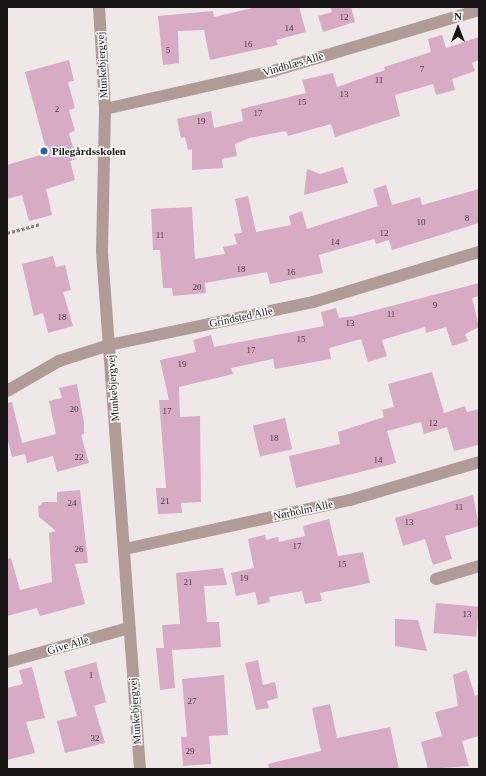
<!DOCTYPE html>
<meta charset="utf-8">
<style>
body{margin:0}
#map{position:relative;width:486px;height:776px;overflow:hidden;background:#efe8e9;font-family:"Times New Roman",serif}
div>[style]{position:absolute}
[style*='--x']{left:calc(var(--x)*1px);top:calc(var(--y)*1px);width:calc(var(--w)*1px);rotate:calc(var(--a)*1deg)}
.building>*{inset:0;background:#d7abc3;transform-origin:0 0}
.path>*{height:2.5px;margin-top:-1.25px;transform-origin:0;background:repeating-linear-gradient(90deg,#8a8585 0 3px,transparent 0 5px)}
.minor>*{height:12px;margin:-6px;padding:0 6px;transform-origin:6px;border-radius:6px;background:#b19b97}
.dots>*{width:11px;height:11px;translate:-50% -50%;box-sizing:border-box;border:2px solid #fff;border-radius:50%}
span{translate:-50% -50%;white-space:nowrap;text-align:center;line-height:1.15;-webkit-text-stroke:3px #fff;paint-order:stroke}
.number-label{font-size:9px;color:#473a40}
.number-label span{-webkit-text-stroke-width:0}
.street-label{font-size:11px;color:#171515}
.poi-label{font-size:11px;color:#171515;font-weight:700}
.left{translate:0 -50%;text-align:left}
.frame{position:absolute;inset:0;border:8px solid #171515;pointer-events:none}
.north{position:absolute;left:438px;top:8px;width:40px;height:40px;-webkit-text-stroke:3px #fff;paint-order:stroke;rotate:0deg;font-size:11px;font-weight:700;line-height:16px;text-align:center;color:#171515}
.north::after{content:'';display:block;margin:auto;width:14px;height:18px;background:#171515;clip-path:polygon(50% 0,100% 100%,50% 72%,0 100%)}
</style>
<div id="map">
<div class="building">
<div style="clip-path:polygon(257px 7px,299px 7px,306px 32px,276px 40px,278px 45px,210px 60px,204px 30px,178px 31px,179px 63px,163px 65px,158px 16px,213px 11px,214px 17px)"></div>
<div style="clip-path:polygon(330px 7px,351px 7px,355px 22px,323px 32px,318px 16px,332px 12px)"></div>
<div style="clip-path:polygon(442px 35px,446px 48px,479px 37px,479px 60px,472px 63px,475px 71px,452px 79px,455px 90px,436px 95px,433px 84px,395px 95px,400px 116px,335px 137px,331px 124px,288px 136px,286px 131px,249px 138px,235px 144px,237px 156px,222px 159px,223px 168px,192px 170px,192px 149px,188px 150px,185px 137px,181px 138px,177px 119px,211px 111px,214px 128px,243px 121px,241px 109px,306px 93px,302px 80px,333px 73px,337px 87px,385px 70px,384px 67px,431px 52px,428px 39px)"></div>
<div style="clip-path:polygon(69px 60px,74px 81px,68px 82px,75px 108px,69px 110px,75px 131px,69px 133px,76px 159px,70px 161px,75px 180px,46px 189px,52px 215px,29px 221px,22px 195px,7px 199px,7px 165px,47px 153px,25px 72px)"></div>
<div style="clip-path:polygon(343px 167px,348px 183px,304px 195px,307px 169px,320px 174px)"></div>
<div style="clip-path:polygon(386px 185px,392px 205px,420px 197px,422px 205px,479px 189px,479px 223px,392px 250px,389px 240px,376px 244px,374px 239px,319px 255px,323px 273px,270px 284px,267px 272px,205px 283px,206px 293px,173px 296px,172px 288px,163px 288px,160px 250px,153px 250px,151px 209px,192px 207px,195px 259px,225px 254px,223px 247px,237px 244px,234px 234px,242px 233px,235px 199px,248px 196px,256px 232px,291px 225px,289px 216px,302px 211px,307px 229px,378px 206px,373px 189px)"></div>
<div style="clip-path:polygon(53px 256px,56px 267px,65px 265px,71px 290px,63px 292px,73px 326px,48px 333px,43px 313px,34px 316px,22px 264px)"></div>
<div style="clip-path:polygon(479px 283px,479px 296px,472px 298px,479px 327px,465px 334px,468px 341px,452px 346px,446px 327px,426px 333px,425px 327px,382px 340px,387px 356px,368px 362px,361px 339px,329px 348px,331px 359px,275px 369px,273px 359px,231px 368px,233px 374px,179px 387px,180px 417px,200px 416px,201px 502px,181px 503px,182px 513px,158px 514px,156px 488px,166px 488px,159px 400px,169px 400px,160px 360px,196px 352px,193px 340px,211px 335px,214px 347px,324px 326px,321px 312px,336px 308px,339px 318px,353px 316px)"></div>
<div style="clip-path:polygon(432px 372px,444px 413px,465px 406px,467px 412px,479px 409px,478px 445px,454px 451px,447px 427px,424px 434px,421px 422px,387px 431px,396px 463px,296px 488px,289px 456px,340px 444px,338px 432px,384px 417px,382px 410px,394px 407px,388px 384px)"></div>
<div style="clip-path:polygon(77px 384px,84px 423px,84px 434px,81px 435px,89px 463px,57px 472px,53px 456px,27px 463px,25px 454px,12px 457px,7px 437px,7px 403px,12px 402px,22px 443px,56px 434px,49px 401px,62px 398px,59px 388px)"></div>
<div style="left:285px;top:418px;width:32px;height:33px;rotate:77deg"></div>
<div style="clip-path:polygon(80px 490px,88px 563px,75px 564px,85px 604px,40px 616px,37px 608px,7px 616px,7px 559px,11px 558px,20px 590px,52px 582px,49px 533px,56px 531px,39px 517px,38px 507px,43px 502px,57px 502px,57px 492px)"></div>
<div style="clip-path:polygon(473px 495px,479px 526px,445px 536px,452px 559px,433px 565px,425px 539px,403px 546px,395px 518px)"></div>
<div style="clip-path:polygon(329px 519px,338px 556px,363px 552px,370px 583px,320px 593px,322px 601px,305px 604px,302px 591px,269px 597px,270px 602px,258px 605px,255px 592px,236px 596px,231px 573px,254px 568px,248px 539px,265px 535px,266px 540px,278px 537px,279px 542px,305px 536px,303px 526px)"></div>
<div style="clip-path:polygon(223px 568px,227px 585px,204px 586px,207px 622px,219px 622px,221px 647px,172px 650px,175px 688px,160px 690px,156px 648px,164px 648px,162px 625px,180px 624px,176px 573px)"></div>
<div style="left:436px;top:603px;width:43px;height:30px;rotate:5deg"></div>
<div style="clip-path:polygon(395px 619px,418px 620px,427px 651px,395px 646px)"></div>
<div style="clip-path:polygon(258px 660px,263px 685px,275px 682px,278px 698px,267px 701px,269px 708px,256px 710px,245px 663px)"></div>
<div style="clip-path:polygon(96px 662px,106px 702px,94px 706px,105px 743px,65px 753px,57px 721px,77px 716px,64px 671px)"></div>
<div style="clip-path:polygon(32px 667px,45px 718px,26px 722px,35px 753px,7px 760px,7px 688px,23px 684px,19px 670px)"></div>
<div style="clip-path:polygon(467px 670px,475px 696px,479px 694px,479px 736px,462px 741px,469px 766px,428px 769px,421px 742px,442px 736px,435px 712px,458px 706px,453px 675px)"></div>
<div style="clip-path:polygon(224px 675px,228px 735px,209px 736px,211px 764px,183px 766px,181px 737px,187px 737px,182px 679px)"></div>
<div style="clip-path:polygon(330px 704px,337px 738px,390px 727px,399px 769px,269px 769px,268px 764px,321px 751px,312px 708px)"></div>
</div>
<div class="path">
<div style="--x:7;--y:233;--w:35;--a:-15"></div>
</div>
<div class="minor">
<div style="--x:99;--y:7;--w:102;--a:86.6"></div>
<div style="--x:105;--y:109;--w:143;--a:91.2"></div>
<div style="--x:102;--y:252;--w:518;--a:85.8"></div>
<div style="--x:105;--y:109;--w:172;--a:-12.7"></div>
<div style="--x:273;--y:71;--w:215;--a:-16.5"></div>
<div style="--x:7;--y:391;--w:60;--a:-30"></div>
<div style="--x:59;--y:361;--w:52;--a:-17.7"></div>
<div style="--x:109;--y:345;--w:208;--a:-11.9"></div>
<div style="--x:313;--y:302;--w:173;--a:-16.8"></div>
<div style="--x:125;--y:549;--w:230;--a:-12.3"></div>
<div style="--x:350;--y:500;--w:134;--a:-16.4"></div>
<div style="--x:436;--y:579;--w:45;--a:-16.8"></div>
<div style="--x:7;--y:662;--w:127;--a:-15.6"></div>
</div>
<div class="dots">
<div style="left:44px;top:151px;background:#2262b3"></div>
</div>
<div class="number-label">
<span style="left:344px;top:17px">12</span>
<span style="left:289px;top:28px">14</span>
<span style="left:248px;top:44px">16</span>
<span style="left:168px;top:50px">5</span>
<span style="left:422px;top:69px">7</span>
<span style="left:379px;top:80px">11</span>
<span style="left:344px;top:94px">13</span>
<span style="left:302px;top:102px">15</span>
<span style="left:57px;top:109px">2</span>
<span style="left:258px;top:113px">17</span>
<span style="left:201px;top:121px">19</span>
<span style="left:467px;top:218px">8</span>
<span style="left:421px;top:222px">10</span>
<span style="left:384px;top:233px">12</span>
<span style="left:160px;top:235px">11</span>
<span style="left:335px;top:242px">14</span>
<span style="left:241px;top:269px">18</span>
<span style="left:291px;top:272px">16</span>
<span style="left:197px;top:287px">20</span>
<span style="left:435px;top:305px">9</span>
<span style="left:391px;top:314px">11</span>
<span style="left:62px;top:317px">18</span>
<span style="left:350px;top:323px">13</span>
<span style="left:301px;top:339px">15</span>
<span style="left:251px;top:350px">17</span>
<span style="left:182px;top:364px">19</span>
<span style="left:74px;top:409px">20</span>
<span style="left:167px;top:411px">17</span>
<span style="left:433px;top:423px">12</span>
<span style="left:274px;top:438px">18</span>
<span style="left:79px;top:457px">22</span>
<span style="left:378px;top:460px">14</span>
<span style="left:165px;top:501px">21</span>
<span style="left:72px;top:503px">24</span>
<span style="left:459px;top:507px">11</span>
<span style="left:409px;top:522px">13</span>
<span style="left:297px;top:546px">17</span>
<span style="left:79px;top:549px">26</span>
<span style="left:342px;top:564px">15</span>
<span style="left:244px;top:578px">19</span>
<span style="left:188px;top:582px">21</span>
<span style="left:467px;top:614px">13</span>
<span style="left:91px;top:675px">1</span>
<span style="left:192px;top:701px">27</span>
<span style="left:95px;top:738px">32</span>
<span style="left:190px;top:751px">29</span>
</div>
<div class="street-label">
<span style="left:293px;top:64px;rotate:-16deg">Vindblæs Alle</span>
<span style="left:102px;top:65px;rotate:-93deg">Munkebjergvej</span>
<span style="left:241px;top:317px;rotate:-12deg">Grindsted Alle</span>
<span style="left:113px;top:388px;rotate:-94deg">Munkebjergvej</span>
<span style="left:303px;top:510px;rotate:-12deg">Nørholm Alle</span>
<span style="left:68px;top:645px;rotate:-16deg">Give Alle</span>
<span style="left:135px;top:711px;rotate:-94deg">Munkebjergvej</span>
</div>
<div class="poi-label">
<span class="left" style="left:52px;top:151px">Pilegårdsskolen</span>
</div>
<div class="frame"></div>
<div class="north">N</div>
</div>
